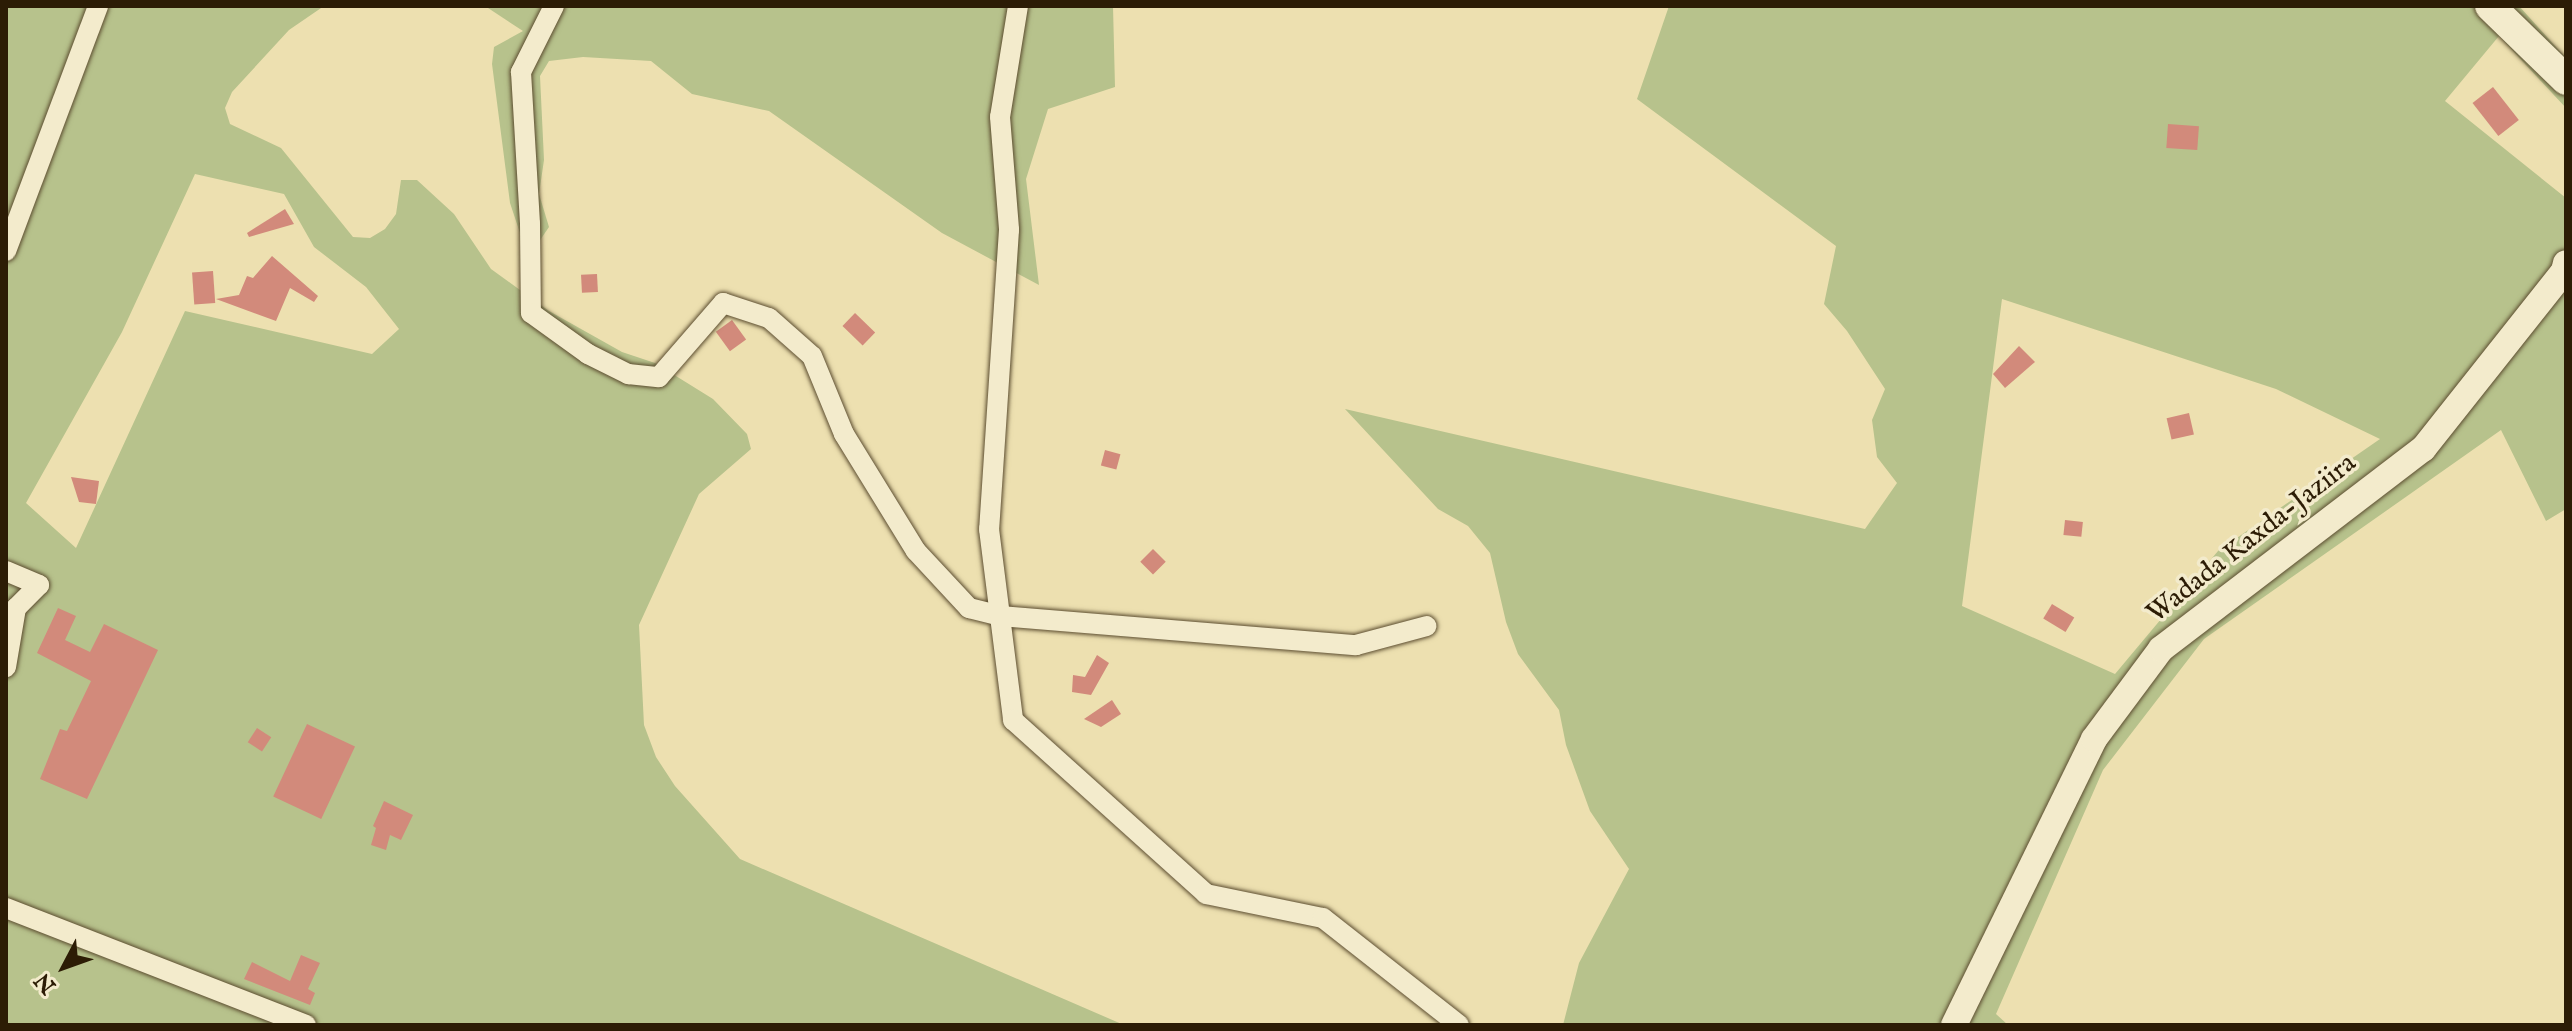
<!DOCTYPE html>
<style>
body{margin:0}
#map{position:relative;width:2572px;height:1031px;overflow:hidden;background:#ede0b0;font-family:"IM FELL English",serif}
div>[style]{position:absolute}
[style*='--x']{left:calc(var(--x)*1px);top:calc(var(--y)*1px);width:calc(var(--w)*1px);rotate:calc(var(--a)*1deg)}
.green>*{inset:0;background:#b7c28c}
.building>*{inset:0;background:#d28a7b;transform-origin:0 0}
.roads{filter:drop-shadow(0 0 2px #5c4d30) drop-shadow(0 0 2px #5c4d30)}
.minor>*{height:20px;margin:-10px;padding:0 10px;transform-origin:10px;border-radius:10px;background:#f3ebcc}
.tertiary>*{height:26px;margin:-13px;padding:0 13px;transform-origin:13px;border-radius:13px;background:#f3ebcc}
.secondary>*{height:30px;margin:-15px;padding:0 15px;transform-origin:15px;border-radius:15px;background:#f3ebcc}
span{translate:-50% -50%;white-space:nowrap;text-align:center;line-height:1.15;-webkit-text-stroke:7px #f3ebcc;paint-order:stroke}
.street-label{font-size:28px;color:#2c1c05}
.frame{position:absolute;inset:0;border:8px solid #2c1c05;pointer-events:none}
.north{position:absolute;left:24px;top:927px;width:80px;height:80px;-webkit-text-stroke:6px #f3ebcc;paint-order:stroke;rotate:229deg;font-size:22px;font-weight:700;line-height:32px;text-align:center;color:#2c1c05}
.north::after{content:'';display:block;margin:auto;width:28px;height:36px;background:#2c1c05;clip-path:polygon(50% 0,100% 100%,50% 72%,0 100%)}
</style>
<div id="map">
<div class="green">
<div style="clip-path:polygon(evenodd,6px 6px,324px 6px,289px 30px,232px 92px,225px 108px,230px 124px,281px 148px,353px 237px,370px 238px,385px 229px,396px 214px,401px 180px,417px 180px,454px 214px,491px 269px,549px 311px,622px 352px,655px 363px,713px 399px,747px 434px,751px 449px,699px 494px,639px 625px,644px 725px,656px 757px,675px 786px,740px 859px,1124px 1025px,6px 1025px,6px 6px,195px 174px,284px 194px,314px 247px,366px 287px,399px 329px,372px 354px,185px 311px,76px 548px,26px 503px,122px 332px,195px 174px)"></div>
<div style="clip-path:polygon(485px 6px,1113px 6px,1115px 87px,1048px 109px,1026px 179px,1039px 285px,942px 233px,769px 111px,692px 94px,651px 61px,583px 57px,549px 61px,540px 76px,544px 160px,539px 194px,549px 227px,534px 249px,521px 236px,510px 203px,492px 64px,494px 47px,523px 31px)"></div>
<div style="clip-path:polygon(evenodd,1669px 6px,2519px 6px,2566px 58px,2566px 108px,2499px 36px,2445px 101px,2566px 198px,2566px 509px,2546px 521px,2501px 430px,2204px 639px,2103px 770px,1996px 1014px,2008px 1025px,1563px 1025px,1579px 963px,1629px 869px,1590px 811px,1566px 745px,1559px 710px,1518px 654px,1506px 622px,1490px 553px,1468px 526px,1438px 509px,1345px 409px,1865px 529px,1897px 483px,1877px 457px,1872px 420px,1885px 389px,1847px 331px,1824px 304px,1836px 246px,1637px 99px,1669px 6px,2002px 299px,2276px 389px,2380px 439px,2218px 551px,2115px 674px,1962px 606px,2002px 299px)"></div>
</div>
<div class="building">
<div style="left:2493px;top:87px;width:42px;height:26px;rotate:52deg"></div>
<div style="left:2168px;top:124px;width:31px;height:24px;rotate:4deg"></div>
<div style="clip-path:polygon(285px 209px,294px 224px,249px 237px,247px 233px)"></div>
<div style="clip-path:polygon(272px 256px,318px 296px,314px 302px,290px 288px,276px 321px,216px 299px,239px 295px,247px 276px,253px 278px)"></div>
<div style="left:213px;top:271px;width:32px;height:21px;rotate:86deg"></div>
<div style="left:597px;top:274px;width:18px;height:16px;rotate:87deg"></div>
<div style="left:855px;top:313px;width:28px;height:18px;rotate:44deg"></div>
<div style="left:732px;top:320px;width:24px;height:20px;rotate:54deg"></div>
<div style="clip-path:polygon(2019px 346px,2035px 362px,2005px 388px,1993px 374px)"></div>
<div style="left:2189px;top:413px;width:22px;height:23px;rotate:77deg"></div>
<div style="left:1105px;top:450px;width:16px;height:16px;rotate:15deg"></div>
<div style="clip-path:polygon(71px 477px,99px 481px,96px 504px,79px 502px)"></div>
<div style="left:2065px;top:520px;width:18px;height:15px;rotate:6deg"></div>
<div style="left:1153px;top:549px;width:18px;height:18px;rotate:45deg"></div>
<div style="left:2052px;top:604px;width:26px;height:17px;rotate:31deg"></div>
<div style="clip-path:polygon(58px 608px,76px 616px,65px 640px,90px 652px,104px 624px,158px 650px,87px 799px,40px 779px,60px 729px,67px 731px,91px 681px,37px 653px)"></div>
<div style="clip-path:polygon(1097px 655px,1109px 663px,1091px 695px,1072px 692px,1073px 675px,1085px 677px)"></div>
<div style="clip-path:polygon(1112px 700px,1121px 714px,1101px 727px,1084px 719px)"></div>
<div style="left:307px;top:724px;width:53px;height:80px;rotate:25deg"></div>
<div style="left:257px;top:728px;width:17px;height:17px;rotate:33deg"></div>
<div style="clip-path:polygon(384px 801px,413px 815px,401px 840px,390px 835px,386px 850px,371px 845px,376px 828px,373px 826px)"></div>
<div style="clip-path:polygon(301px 955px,320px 963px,308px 989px,315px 993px,310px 1005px,244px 979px,252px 962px,290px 981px)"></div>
</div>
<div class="roads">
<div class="minor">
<div style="--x:554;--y:6;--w:74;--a:116.6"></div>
<div style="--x:521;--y:72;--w:152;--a:86.6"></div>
<div style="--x:530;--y:224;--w:89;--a:89.4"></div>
<div style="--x:531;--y:313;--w:70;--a:35.7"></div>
<div style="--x:588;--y:354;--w:45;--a:26.6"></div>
<div style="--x:628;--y:374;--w:31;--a:6"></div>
<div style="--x:659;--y:377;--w:98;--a:-49.1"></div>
<div style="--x:723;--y:303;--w:48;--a:18.1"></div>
<div style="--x:769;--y:318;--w:57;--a:41.5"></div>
<div style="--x:812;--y:356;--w:84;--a:67.7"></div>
<div style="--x:844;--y:434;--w:137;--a:58.4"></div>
<div style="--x:916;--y:551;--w:78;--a:47.1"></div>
<div style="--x:969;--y:608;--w:32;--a:14"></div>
<div style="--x:1000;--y:616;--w:357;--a:4.7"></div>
<div style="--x:1356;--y:645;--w:73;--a:-15"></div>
<div style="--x:1018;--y:6;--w:112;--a:99.2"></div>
<div style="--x:1000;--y:117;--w:113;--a:85.4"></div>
<div style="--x:1009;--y:230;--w:300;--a:93.8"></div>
<div style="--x:989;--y:529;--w:193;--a:82.8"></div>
<div style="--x:1013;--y:720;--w:260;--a:42"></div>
<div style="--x:1206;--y:894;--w:119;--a:11.6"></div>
<div style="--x:1323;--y:918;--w:173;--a:38.2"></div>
<div style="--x:6;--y:251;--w:262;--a:-69.4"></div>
<div style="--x:6;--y:571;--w:36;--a:23"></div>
<div style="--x:39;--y:585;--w:33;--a:135"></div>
<div style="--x:16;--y:608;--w:60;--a:99.6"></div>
<div style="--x:6;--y:908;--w:322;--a:21.3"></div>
</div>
<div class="tertiary">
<div style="--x:1954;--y:1025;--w:318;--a:-63.9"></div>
<div style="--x:2094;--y:739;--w:112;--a:-53.3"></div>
<div style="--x:2161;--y:649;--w:330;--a:-37.4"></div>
<div style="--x:2423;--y:449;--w:227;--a:-51.6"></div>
<div style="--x:2564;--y:271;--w:8;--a:-76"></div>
</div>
<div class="secondary">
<div style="--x:2490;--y:6;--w:106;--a:44.2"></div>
</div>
</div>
<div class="street-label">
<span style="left:2252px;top:539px;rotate:-38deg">Wadada Kaxda-Jaziira</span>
</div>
<div class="frame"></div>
<div class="north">N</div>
</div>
